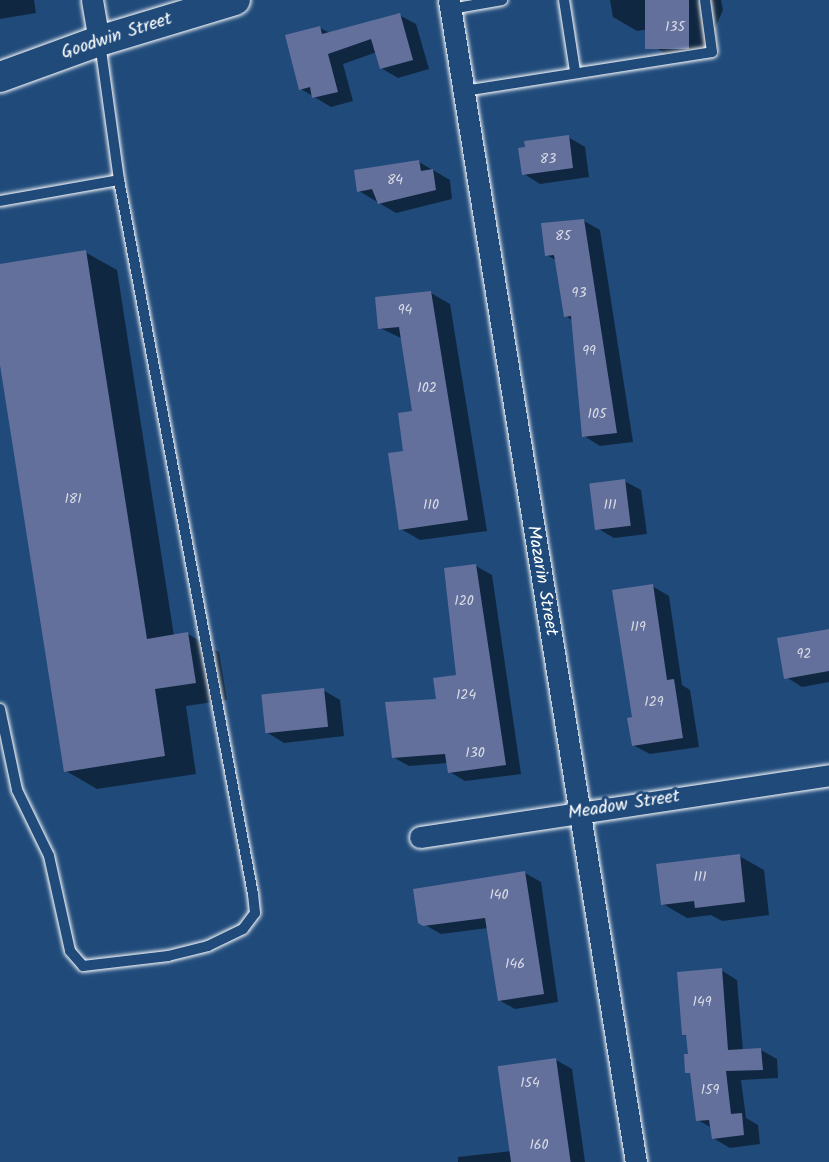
<!DOCTYPE html>
<style>
body{margin:0}
#map{position:relative;width:829px;height:1162px;overflow:hidden;background:#1f4a7a;font-family:Kalam,sans-serif}
div>[style]{position:absolute}
[style*='--x']{left:calc(var(--x)*1px);top:calc(var(--y)*1px);width:calc(var(--w)*1px);rotate:calc(var(--a)*1deg)}
.shadow>*{inset:0;background:#0007}
.building>*{inset:0;background:#63709c;transform-origin:0 0}
.roads{filter:drop-shadow(0 0 2px #fff) drop-shadow(0 0 2px #fff)}
.service>*{height:10px;margin:-5px;padding:0 5px;transform-origin:5px;border-radius:5px;background:#1f4a7a}
.minor>*{height:21px;margin:-10.5px;padding:0 10.5px;transform-origin:10.5px;border-radius:10.5px;background:#1f4a7a}
.secondary>*{height:30px;margin:-15px;padding:0 15px;transform-origin:15px;border-radius:15px;background:#1f4a7a}
span{translate:-50% -50%;white-space:nowrap;text-align:center;line-height:1.15;-webkit-text-stroke:6px #1f4a7a;paint-order:stroke}
.number-label{font-size:14px;color:#d8dbe6}
.number-label span{-webkit-text-stroke-width:0}
.street-label{font-size:18px;color:#fff}
</style>
<div id="map">
<div class="shadow">
<div style="clip-path:polygon(0 0,34px 0,36px 13px,0 19px)"></div>
<div style="clip-path:polygon(610px 0,721px 0,723px 10px,715px 28px,719px 55px,679px 61px,654px 47px,650px 29px,637px 31px,613px 17px)"></div>
<div style="clip-path:polygon(399px 15px,416px 24px,429px 69px,398px 78px,381px 68px,377px 52px,343px 64px,353px 101px,331px 107px,301px 89px,320px 28px,330px 33px)"></div>
<div style="clip-path:polygon(568px 137px,585px 147px,589px 177px,540px 184px,524px 174px)"></div>
<div style="clip-path:polygon(419px 162px,450px 180px,452px 199px,396px 213px,359px 191px)"></div>
<div style="clip-path:polygon(584px 221px,600px 230px,633px 442px,600px 446px,584px 436px,573px 321px,566px 316px,557px 261px,547px 255px)"></div>
<div style="clip-path:polygon(85px 252px,117px 270px,174px 636px,188px 634px,219px 652px,227px 700px,186px 706px,196px 774px,97px 789px,66px 771px,0 354px,0 266px)"></div>
<div style="clip-path:polygon(431px 293px,450px 304px,487px 531px,420px 540px,401px 529px,405px 453px,414px 413px,403px 339px,380px 328px)"></div>
<div style="clip-path:polygon(624px 481px,641px 490px,647px 534px,614px 538px,597px 528px)"></div>
<div style="clip-path:polygon(476px 566px,492px 575px,521px 774px,465px 781px,450px 772px,448px 763px,409px 766px,393px 757px,458px 676px)"></div>
<div style="clip-path:polygon(652px 586px,669px 596px,682px 685px,690px 690px,699px 747px,650px 754px,633px 745px)"></div>
<div style="clip-path:polygon(829px 631px,829px 682px,802px 687px,786px 677px)"></div>
<div style="clip-path:polygon(323px 690px,340px 700px,344px 736px,284px 743px,268px 733px)"></div>
<div style="clip-path:polygon(739px 856px,764px 870px,769px 915px,722px 921px,711px 915px,687px 918px,663px 904px)"></div>
<div style="clip-path:polygon(525px 873px,541px 882px,558px 1002px,515px 1009px,499px 1000px,488px 928px,441px 934px,420px 922px)"></div>
<div style="clip-path:polygon(721px 970px,737px 980px,743px 1051px,761px 1050px,777px 1059px,778px 1078px,741px 1080px,746px 1118px,758px 1125px,760px 1144px,730px 1148px,713px 1138px,712px 1128px,698px 1120px,693px 1075px,687px 1072px,690px 1055px,688px 1037px,683px 1034px)"></div>
<div style="clip-path:polygon(556px 1060px,572px 1069px,585px 1162px,458px 1162px,458px 1157px,512px 1151px)"></div>
</div>
<div class="building">
<div style="left:645px;top:0;width:44px;height:49px"></div>
<div style="clip-path:polygon(400px 13px,413px 60px,380px 69px,371px 39px,328px 54px,338px 92px,312px 98px,310px 87px,299px 90px,285px 35px,320px 26px,322px 34px)"></div>
<div style="clip-path:polygon(569px 135px,573px 168px,522px 175px,518px 148px,525px 147px,524px 141px)"></div>
<div style="clip-path:polygon(419px 160px,421px 171px,433px 169px,436px 190px,378px 204px,372px 189px,357px 192px,354px 170px)"></div>
<div style="clip-path:polygon(584px 219px,617px 433px,582px 437px,571px 316px,564px 317px,554px 255px,545px 256px,541px 223px)"></div>
<div style="clip-path:polygon(86px 250px,147px 639px,188px 632px,196px 683px,155px 689px,165px 756px,64px 772px,0 365px,0 264px)"></div>
<div style="clip-path:polygon(431px 291px,468px 520px,399px 530px,388px 453px,403px 451px,398px 413px,412px 411px,399px 327px,378px 329px,375px 297px)"></div>
<div style="left:625px;top:479px;width:47px;height:36px;rotate:83deg"></div>
<div style="clip-path:polygon(476px 564px,506px 765px,448px 773px,445px 754px,392px 758px,385px 702px,436px 699px,433px 678px,456px 675px,444px 568px)"></div>
<div style="clip-path:polygon(653px 584px,667px 680px,674px 679px,683px 738px,632px 746px,627px 718px,632px 717px,612px 590px)"></div>
<div style="clip-path:polygon(829px 629px,829px 671px,784px 679px,777px 638px)"></div>
<div style="left:324px;top:688px;width:39px;height:63px;rotate:84deg"></div>
<div style="clip-path:polygon(740px 854px,745px 902px,695px 908px,694px 901px,661px 905px,656px 864px)"></div>
<div style="clip-path:polygon(525px 871px,544px 994px,498px 1001px,485px 918px,423px 926px,418px 923px,413px 889px)"></div>
<div style="clip-path:polygon(722px 968px,728px 1050px,761px 1048px,763px 1070px,726px 1071px,731px 1114px,742px 1113px,744px 1135px,712px 1139px,709px 1120px,696px 1121px,690px 1073px,685px 1073px,684px 1054px,688px 1054px,686px 1035px,682px 1035px,677px 972px)"></div>
<div style="left:556px;top:1058px;width:105px;height:59px;rotate:82deg"></div>
</div>
<div class="roads">
<div class="service">
<div style="--x:564;--y:0;--w:72;--a:81.2"></div>
<div style="--x:451;--y:9;--w:52;--a:-10"></div>
<div style="--x:464;--y:91;--w:251;--a:-8.9"></div>
<div style="--x:712;--y:52;--w:52;--a:-97.7"></div>
<div style="--x:0;--y:201;--w:121;--a:-10"></div>
<div style="--x:0;--y:709;--w:83;--a:78.1"></div>
<div style="--x:17;--y:790;--w:73;--a:64.1"></div>
<div style="--x:49;--y:856;--w:97;--a:77.5"></div>
<div style="--x:70;--y:951;--w:20;--a:49"></div>
<div style="--x:83;--y:966;--w:86;--a:-6.7"></div>
<div style="--x:168;--y:956;--w:41;--a:-14"></div>
<div style="--x:208;--y:946;--w:39;--a:-26"></div>
<div style="--x:243;--y:929;--w:20;--a:-53"></div>
<div style="--x:255;--y:913;--w:19;--a:-96"></div>
<div style="--x:253;--y:894;--w:726;--a:-100.63"></div>
<div style="--x:119;--y:180;--w:138;--a:-97.9"></div>
</div>
<div class="minor">
<div style="--x:92;--y:0;--w:42;--a:80.3"></div>
<div style="--x:449;--y:0;--w:1177;--a:80.86"></div>
<div style="--x:420;--y:837;--w:414;--a:-8.6"></div>
</div>
<div class="secondary">
<div style="--x:0;--y:77;--w:105;--a:-20"></div>
<div style="--x:99;--y:41;--w:142;--a:-16.8"></div>
</div>
</div>
<div class="number-label">
<span style="left:675px;top:27px">135</span>
<span style="left:548px;top:159px">83</span>
<span style="left:395px;top:180px">84</span>
<span style="left:563px;top:236px">85</span>
<span style="left:579px;top:293px">93</span>
<span style="left:405px;top:310px">94</span>
<span style="left:589px;top:351px">99</span>
<span style="left:427px;top:388px">102</span>
<span style="left:597px;top:414px">105</span>
<span style="left:73px;top:499px">181</span>
<span style="left:431px;top:505px">110</span>
<span style="left:610px;top:505px">111</span>
<span style="left:464px;top:601px">120</span>
<span style="left:638px;top:627px">119</span>
<span style="left:804px;top:654px">92</span>
<span style="left:466px;top:695px">124</span>
<span style="left:654px;top:702px">129</span>
<span style="left:475px;top:753px">130</span>
<span style="left:700px;top:877px">111</span>
<span style="left:499px;top:895px">140</span>
<span style="left:515px;top:964px">146</span>
<span style="left:702px;top:1002px">149</span>
<span style="left:530px;top:1083px">154</span>
<span style="left:710px;top:1090px">159</span>
<span style="left:539px;top:1145px">160</span>
</div>
<div class="street-label">
<span style="left:117px;top:37px;rotate:-18deg">Goodwin Street</span>
<span style="left:541px;top:581px;rotate:80deg">Mazarin Street</span>
<span style="left:624px;top:806px;rotate:-9deg">Meadow Street</span>
</div>
</div>
